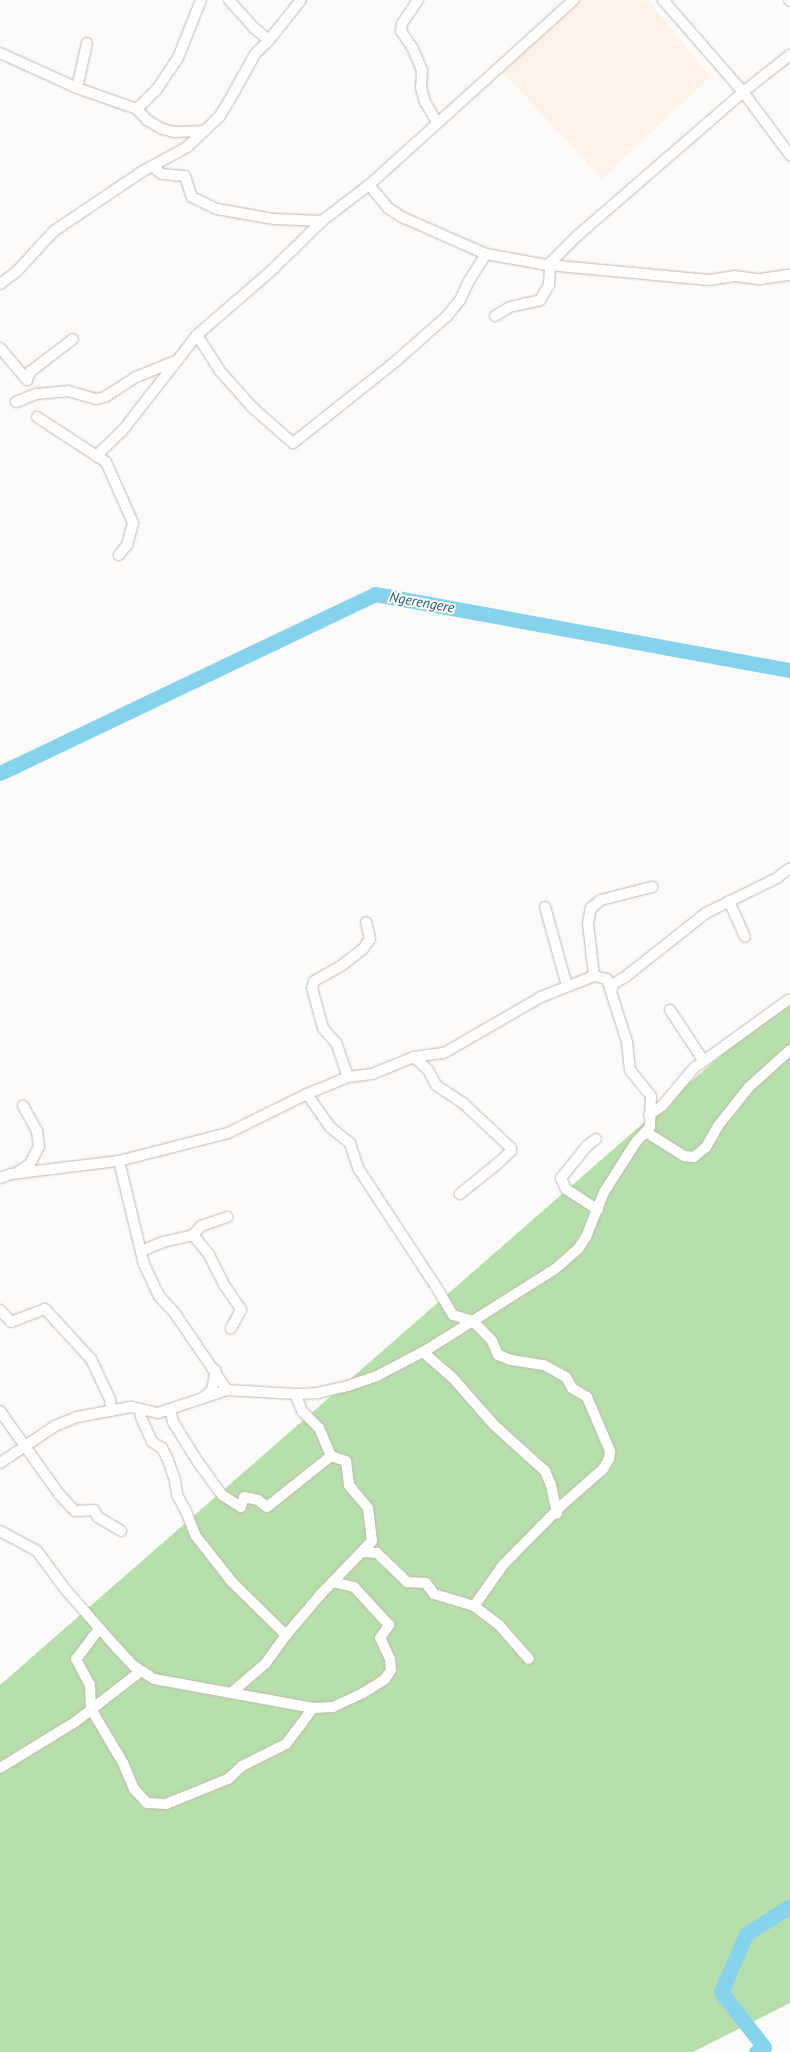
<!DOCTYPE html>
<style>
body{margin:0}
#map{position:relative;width:790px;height:2052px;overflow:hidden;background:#fdfbf9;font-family:"PT Sans",sans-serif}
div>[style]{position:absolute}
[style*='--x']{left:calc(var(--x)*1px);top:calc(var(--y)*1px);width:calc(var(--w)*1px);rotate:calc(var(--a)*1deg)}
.built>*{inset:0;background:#fdf1e9}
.green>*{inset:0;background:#b6dfab}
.river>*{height:15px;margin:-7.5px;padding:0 7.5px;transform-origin:7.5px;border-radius:7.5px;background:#84d2ec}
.roads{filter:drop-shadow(0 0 1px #c2b5ad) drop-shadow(0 0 1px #c2b5ad)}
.street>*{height:10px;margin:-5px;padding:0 5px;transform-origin:5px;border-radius:5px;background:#fff}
span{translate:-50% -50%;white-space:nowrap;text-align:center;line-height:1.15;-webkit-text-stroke:4px #fff;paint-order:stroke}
.water-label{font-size:14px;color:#17586a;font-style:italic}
</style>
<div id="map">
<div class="built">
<div style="clip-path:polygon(580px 0,648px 0,710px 77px,602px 179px,503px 72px)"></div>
</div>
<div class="green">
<div style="clip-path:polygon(790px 995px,790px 2003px,693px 2052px,0 2052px,0 1685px)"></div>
</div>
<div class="river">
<div style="--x:0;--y:773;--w:416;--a:-25.5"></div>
<div style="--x:375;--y:594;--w:422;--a:10.4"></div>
<div style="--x:756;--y:2052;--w:9;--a:-32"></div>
<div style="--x:764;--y:2047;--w:70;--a:-128"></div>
<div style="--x:721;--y:1992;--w:63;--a:-66.7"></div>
<div style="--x:746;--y:1934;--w:52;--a:-32.5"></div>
</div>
<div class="roads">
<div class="street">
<div style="--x:229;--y:0;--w:38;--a:48"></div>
<div style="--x:254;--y:28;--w:19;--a:39"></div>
<div style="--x:418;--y:0;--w:29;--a:124"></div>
<div style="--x:402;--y:24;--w:7;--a:98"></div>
<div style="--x:401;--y:31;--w:22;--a:56"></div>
<div style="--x:413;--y:49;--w:23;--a:67"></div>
<div style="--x:422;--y:70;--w:18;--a:93"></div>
<div style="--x:421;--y:88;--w:15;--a:74"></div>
<div style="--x:425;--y:102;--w:23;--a:59"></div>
<div style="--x:663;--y:0;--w:122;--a:49"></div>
<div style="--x:743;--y:92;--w:79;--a:53.3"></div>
<div style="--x:789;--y:0;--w:1;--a:45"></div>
<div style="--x:0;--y:53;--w:85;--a:24.4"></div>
<div style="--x:77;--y:88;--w:64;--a:19.3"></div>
<div style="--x:137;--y:109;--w:15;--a:48"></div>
<div style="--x:147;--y:120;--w:17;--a:31"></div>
<div style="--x:162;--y:129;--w:12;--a:14"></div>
<div style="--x:174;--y:132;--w:31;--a:-2"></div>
<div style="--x:77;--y:88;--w:46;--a:-77.5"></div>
<div style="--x:137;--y:109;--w:28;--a:-45"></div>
<div style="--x:157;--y:89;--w:37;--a:-56"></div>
<div style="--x:178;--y:58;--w:62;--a:-68.4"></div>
<div style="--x:153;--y:167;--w:11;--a:38"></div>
<div style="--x:162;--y:174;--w:23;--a:5"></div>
<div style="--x:185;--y:176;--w:22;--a:72"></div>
<div style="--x:192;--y:197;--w:28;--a:26"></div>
<div style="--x:217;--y:209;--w:58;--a:10"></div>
<div style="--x:274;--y:219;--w:48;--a:2.4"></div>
<div style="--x:369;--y:185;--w:30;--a:50"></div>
<div style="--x:388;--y:208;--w:17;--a:33"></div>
<div style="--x:402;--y:217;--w:92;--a:23.8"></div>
<div style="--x:486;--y:254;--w:63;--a:10.1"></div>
<div style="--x:548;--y:265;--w:162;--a:5.3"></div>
<div style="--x:709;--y:280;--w:25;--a:-9"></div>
<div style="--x:734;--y:276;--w:26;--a:7"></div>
<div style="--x:760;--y:279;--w:30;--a:-8"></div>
<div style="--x:0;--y:284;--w:21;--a:-37"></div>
<div style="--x:17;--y:271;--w:54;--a:-47.2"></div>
<div style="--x:54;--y:231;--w:107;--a:-34"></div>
<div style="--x:143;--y:171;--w:50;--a:-28.6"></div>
<div style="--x:187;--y:147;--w:16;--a:-43"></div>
<div style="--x:199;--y:136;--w:28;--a:-44"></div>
<div style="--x:219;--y:117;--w:19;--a:-58"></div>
<div style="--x:229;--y:101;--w:54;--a:-61"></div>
<div style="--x:255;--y:54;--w:20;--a:-45"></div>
<div style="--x:269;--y:40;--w:51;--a:-51.3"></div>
<div style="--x:495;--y:316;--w:17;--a:-31"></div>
<div style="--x:510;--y:307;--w:31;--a:-13"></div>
<div style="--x:540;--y:300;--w:17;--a:-59"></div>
<div style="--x:549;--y:285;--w:20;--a:-87"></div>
<div style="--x:550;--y:265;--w:2;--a:180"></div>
<div style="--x:548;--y:265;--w:41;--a:-45"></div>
<div style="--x:577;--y:236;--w:220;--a:-40.9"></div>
<div style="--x:743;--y:92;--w:60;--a:-38.2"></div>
<div style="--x:197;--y:335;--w:43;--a:57.4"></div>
<div style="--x:220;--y:371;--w:50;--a:48.3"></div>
<div style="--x:253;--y:408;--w:53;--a:41.2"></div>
<div style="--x:293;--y:443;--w:132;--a:-38.5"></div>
<div style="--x:396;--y:361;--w:68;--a:-41.4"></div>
<div style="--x:447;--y:316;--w:21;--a:-51"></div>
<div style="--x:460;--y:300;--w:21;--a:-65"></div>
<div style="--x:469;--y:281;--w:32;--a:-58"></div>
<div style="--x:0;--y:348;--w:42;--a:49.8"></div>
<div style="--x:27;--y:380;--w:9;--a:-69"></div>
<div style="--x:30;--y:372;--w:54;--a:-37.5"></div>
<div style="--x:16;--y:402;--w:22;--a:-22"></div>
<div style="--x:36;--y:394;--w:32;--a:-5"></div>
<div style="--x:68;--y:391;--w:29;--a:16"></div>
<div style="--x:96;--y:399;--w:9;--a:-13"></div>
<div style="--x:105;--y:397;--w:37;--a:-33"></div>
<div style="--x:136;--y:377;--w:45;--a:-22"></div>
<div style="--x:37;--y:417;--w:82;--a:33.1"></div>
<div style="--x:106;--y:462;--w:67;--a:66.1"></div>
<div style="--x:133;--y:523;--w:23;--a:105"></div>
<div style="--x:127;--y:545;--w:13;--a:129"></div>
<div style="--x:96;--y:456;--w:37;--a:-44"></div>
<div style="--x:123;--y:430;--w:120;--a:-52.1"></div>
<div style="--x:197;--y:335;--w:99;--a:-40.9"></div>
<div style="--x:272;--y:270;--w:70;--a:-44.4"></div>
<div style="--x:322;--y:221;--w:59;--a:-37.5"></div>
<div style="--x:369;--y:185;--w:276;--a:-42.1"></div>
<div style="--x:729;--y:901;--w:39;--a:66"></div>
<div style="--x:545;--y:907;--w:82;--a:74.4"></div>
<div style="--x:594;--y:976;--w:53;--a:-96.5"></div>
<div style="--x:588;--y:923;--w:15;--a:-79"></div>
<div style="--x:591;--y:908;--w:13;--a:-39"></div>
<div style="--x:601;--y:900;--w:53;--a:-14.3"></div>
<div style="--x:612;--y:989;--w:5;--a:-79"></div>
<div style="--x:613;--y:984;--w:14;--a:-30"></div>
<div style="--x:625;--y:977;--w:103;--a:-38.3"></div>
<div style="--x:706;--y:913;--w:79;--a:-26.2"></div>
<div style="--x:777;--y:878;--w:16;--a:-38"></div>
<div style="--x:670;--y:1010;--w:60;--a:56.6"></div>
<div style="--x:414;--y:1057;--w:19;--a:43"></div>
<div style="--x:428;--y:1070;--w:17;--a:62"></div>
<div style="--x:436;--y:1085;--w:32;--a:34"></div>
<div style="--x:463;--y:1103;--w:66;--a:43.2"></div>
<div style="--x:511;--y:1148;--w:3;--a:90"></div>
<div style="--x:511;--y:1151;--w:19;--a:137"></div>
<div style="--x:497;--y:1164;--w:48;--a:141"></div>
<div style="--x:348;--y:1077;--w:36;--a:-109"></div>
<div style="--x:336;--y:1043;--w:20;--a:-131"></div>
<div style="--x:323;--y:1028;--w:41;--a:-105.4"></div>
<div style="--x:312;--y:988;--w:7;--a:-74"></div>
<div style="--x:314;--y:981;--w:31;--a:-29"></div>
<div style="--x:341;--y:966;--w:28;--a:-38"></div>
<div style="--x:363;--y:949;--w:12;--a:-55"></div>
<div style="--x:370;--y:939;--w:17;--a:-103"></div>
<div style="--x:307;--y:1094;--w:40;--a:55.1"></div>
<div style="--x:330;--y:1127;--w:26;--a:39"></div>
<div style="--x:350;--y:1143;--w:26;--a:72"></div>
<div style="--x:358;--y:1168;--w:146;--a:56.7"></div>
<div style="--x:438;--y:1290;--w:29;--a:59"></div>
<div style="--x:453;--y:1315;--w:21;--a:17"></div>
<div style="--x:473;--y:1321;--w:28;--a:46"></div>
<div style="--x:492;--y:1341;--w:15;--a:67"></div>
<div style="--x:498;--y:1355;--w:14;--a:21"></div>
<div style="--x:511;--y:1360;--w:33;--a:9"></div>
<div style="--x:544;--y:1365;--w:25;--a:29"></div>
<div style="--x:566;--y:1377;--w:13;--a:61"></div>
<div style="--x:572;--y:1388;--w:17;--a:31"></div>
<div style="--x:587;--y:1397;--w:59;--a:66.9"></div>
<div style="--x:610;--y:1451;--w:8;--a:97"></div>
<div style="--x:609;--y:1459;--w:12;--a:121"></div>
<div style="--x:603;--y:1469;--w:53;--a:138.8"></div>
<div style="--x:563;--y:1504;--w:86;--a:134.5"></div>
<div style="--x:503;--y:1565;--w:50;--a:125.3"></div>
<div style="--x:649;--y:1115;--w:16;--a:-35"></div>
<div style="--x:662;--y:1106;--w:50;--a:-49.9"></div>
<div style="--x:694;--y:1068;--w:116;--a:-35.9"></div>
<div style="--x:646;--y:1132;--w:45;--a:32.3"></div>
<div style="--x:684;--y:1156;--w:10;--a:6"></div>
<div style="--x:694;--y:1157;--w:16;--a:-40"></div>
<div style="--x:706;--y:1147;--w:24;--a:-60"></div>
<div style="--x:718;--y:1126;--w:50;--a:-51.5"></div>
<div style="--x:749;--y:1087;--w:55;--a:-42.1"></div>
<div style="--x:596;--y:1139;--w:11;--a:142"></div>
<div style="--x:587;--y:1146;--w:41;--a:129.1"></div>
<div style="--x:561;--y:1178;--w:12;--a:66"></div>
<div style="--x:566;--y:1189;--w:38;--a:33"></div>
<div style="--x:119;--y:1161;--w:106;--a:76.4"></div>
<div style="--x:144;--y:1264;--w:35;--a:65"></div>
<div style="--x:159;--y:1296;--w:22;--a:47"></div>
<div style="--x:174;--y:1312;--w:94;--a:55.8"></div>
<div style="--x:19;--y:1171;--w:13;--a:-32"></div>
<div style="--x:30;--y:1164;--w:20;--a:-63"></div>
<div style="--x:39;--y:1146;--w:15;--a:-98"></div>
<div style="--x:37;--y:1131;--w:29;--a:-119"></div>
<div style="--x:0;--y:1178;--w:12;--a:-20"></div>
<div style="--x:11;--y:1174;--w:109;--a:-6.9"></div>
<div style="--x:119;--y:1161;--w:113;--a:-14.4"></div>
<div style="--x:228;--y:1133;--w:88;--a:-26.3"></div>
<div style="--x:307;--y:1094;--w:44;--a:-22.5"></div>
<div style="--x:348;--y:1077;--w:24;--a:-7"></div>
<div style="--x:372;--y:1074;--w:45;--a:-22"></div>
<div style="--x:414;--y:1057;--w:30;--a:-8"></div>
<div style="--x:444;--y:1053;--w:112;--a:-30"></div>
<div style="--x:541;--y:997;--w:57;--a:-21.6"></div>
<div style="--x:594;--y:976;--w:13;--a:13"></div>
<div style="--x:607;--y:979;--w:66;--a:72.4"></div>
<div style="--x:627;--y:1042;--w:28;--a:84"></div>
<div style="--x:630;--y:1070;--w:33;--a:51"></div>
<div style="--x:651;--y:1096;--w:31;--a:92"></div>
<div style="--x:650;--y:1127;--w:21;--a:133"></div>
<div style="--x:636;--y:1142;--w:59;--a:122.6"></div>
<div style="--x:604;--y:1192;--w:48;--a:111.8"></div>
<div style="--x:586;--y:1237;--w:14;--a:124"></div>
<div style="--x:578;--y:1249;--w:30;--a:139"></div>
<div style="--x:555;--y:1269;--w:150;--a:147.8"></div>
<div style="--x:428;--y:1349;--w:58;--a:152.1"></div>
<div style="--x:377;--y:1376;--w:31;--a:161"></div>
<div style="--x:348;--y:1386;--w:32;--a:167"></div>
<div style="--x:317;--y:1393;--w:22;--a:177"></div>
<div style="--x:295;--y:1394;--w:68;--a:-176.6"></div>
<div style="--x:227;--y:1390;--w:73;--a:161.6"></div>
<div style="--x:158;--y:1413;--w:28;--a:-167"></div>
<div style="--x:131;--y:1407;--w:55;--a:169.5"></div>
<div style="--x:77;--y:1417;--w:24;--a:158"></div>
<div style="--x:55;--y:1426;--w:66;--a:146.1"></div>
<div style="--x:193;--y:1235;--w:26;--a:51"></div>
<div style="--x:209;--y:1255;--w:35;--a:63"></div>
<div style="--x:225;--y:1286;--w:29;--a:56"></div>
<div style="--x:241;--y:1310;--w:21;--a:119"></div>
<div style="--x:141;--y:1251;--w:24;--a:-22"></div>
<div style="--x:163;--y:1242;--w:31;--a:-13"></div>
<div style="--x:193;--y:1235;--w:12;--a:-48"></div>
<div style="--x:201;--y:1226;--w:28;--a:-19"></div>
<div style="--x:0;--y:1310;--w:16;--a:47"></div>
<div style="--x:11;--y:1322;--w:36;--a:-21"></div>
<div style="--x:45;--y:1309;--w:68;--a:47.4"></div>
<div style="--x:91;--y:1359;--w:44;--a:64.6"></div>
<div style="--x:110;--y:1399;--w:12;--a:85"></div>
<div style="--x:423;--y:1352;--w:38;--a:41"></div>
<div style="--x:452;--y:1377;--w:64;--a:48.8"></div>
<div style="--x:494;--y:1425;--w:69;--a:42"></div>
<div style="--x:545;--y:1471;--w:15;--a:67"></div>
<div style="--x:551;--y:1485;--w:29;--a:78"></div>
<div style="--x:204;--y:1397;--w:11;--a:-41"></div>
<div style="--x:212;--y:1390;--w:20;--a:-79"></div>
<div style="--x:140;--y:1409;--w:8;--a:83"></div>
<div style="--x:141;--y:1417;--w:27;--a:66"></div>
<div style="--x:152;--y:1442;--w:12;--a:31"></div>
<div style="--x:162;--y:1448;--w:13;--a:63"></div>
<div style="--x:168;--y:1460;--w:21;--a:71"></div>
<div style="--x:175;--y:1480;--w:15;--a:82"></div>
<div style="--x:177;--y:1495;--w:18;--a:61"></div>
<div style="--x:186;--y:1511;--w:26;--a:69"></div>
<div style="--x:195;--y:1535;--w:60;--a:51.8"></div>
<div style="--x:232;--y:1582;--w:76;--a:44.5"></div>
<div style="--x:170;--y:1409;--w:13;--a:77"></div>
<div style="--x:173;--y:1422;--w:47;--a:58"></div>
<div style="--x:198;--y:1462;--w:41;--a:54"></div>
<div style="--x:222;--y:1495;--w:22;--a:32"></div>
<div style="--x:241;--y:1507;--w:10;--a:-73"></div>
<div style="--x:244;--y:1497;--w:14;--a:12"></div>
<div style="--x:258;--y:1500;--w:11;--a:38"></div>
<div style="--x:267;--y:1507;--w:82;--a:-38.6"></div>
<div style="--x:0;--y:1411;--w:102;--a:54.6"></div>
<div style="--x:59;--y:1494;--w:23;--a:47"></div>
<div style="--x:75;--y:1511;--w:19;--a:-3"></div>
<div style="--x:94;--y:1510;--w:8;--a:60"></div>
<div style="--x:98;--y:1517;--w:27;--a:31"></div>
<div style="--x:0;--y:1531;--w:42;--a:28.4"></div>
<div style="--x:37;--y:1551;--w:47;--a:53.6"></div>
<div style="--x:65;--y:1589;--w:77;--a:48.7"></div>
<div style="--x:116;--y:1647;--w:26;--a:47"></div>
<div style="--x:134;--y:1666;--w:24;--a:33"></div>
<div style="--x:154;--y:1679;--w:162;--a:10.3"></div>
<div style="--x:313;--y:1708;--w:20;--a:-3"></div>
<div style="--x:333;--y:1707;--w:33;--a:-25"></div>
<div style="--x:363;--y:1693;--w:26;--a:-32"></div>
<div style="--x:385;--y:1679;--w:11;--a:-56"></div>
<div style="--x:391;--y:1670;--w:11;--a:-95"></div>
<div style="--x:390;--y:1659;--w:23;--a:-115"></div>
<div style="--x:380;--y:1638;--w:16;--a:-55"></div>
<div style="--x:389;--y:1625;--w:52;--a:-132.6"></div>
<div style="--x:354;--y:1587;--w:22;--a:-167"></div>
<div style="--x:364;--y:1552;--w:13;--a:4"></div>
<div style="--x:377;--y:1553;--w:42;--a:44"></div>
<div style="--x:407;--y:1582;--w:19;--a:3"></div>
<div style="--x:426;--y:1583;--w:14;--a:54"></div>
<div style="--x:434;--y:1594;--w:42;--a:16.7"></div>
<div style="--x:474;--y:1606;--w:31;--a:37"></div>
<div style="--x:499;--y:1625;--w:45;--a:48.6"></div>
<div style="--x:99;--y:1629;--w:38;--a:127"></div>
<div style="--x:76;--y:1659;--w:30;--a:62"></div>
<div style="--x:90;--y:1685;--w:24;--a:88"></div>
<div style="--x:91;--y:1709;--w:63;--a:59.3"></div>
<div style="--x:123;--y:1763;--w:28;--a:67"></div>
<div style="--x:134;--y:1789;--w:19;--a:47"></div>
<div style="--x:147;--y:1803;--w:19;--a:3"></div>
<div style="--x:166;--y:1804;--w:67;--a:-22"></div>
<div style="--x:228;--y:1779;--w:19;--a:-43"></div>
<div style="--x:242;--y:1766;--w:49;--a:-26.6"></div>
<div style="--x:286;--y:1744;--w:45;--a:-53.1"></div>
<div style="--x:232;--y:1692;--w:43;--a:-40.3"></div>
<div style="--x:265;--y:1664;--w:36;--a:-54"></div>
<div style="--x:286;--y:1635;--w:52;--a:-49.6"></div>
<div style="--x:320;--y:1595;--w:75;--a:-46.1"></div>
<div style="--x:372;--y:1541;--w:33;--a:-97"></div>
<div style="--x:368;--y:1508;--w:30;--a:-130"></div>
<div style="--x:349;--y:1485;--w:24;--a:-97"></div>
<div style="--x:346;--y:1461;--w:16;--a:-162"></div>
<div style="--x:331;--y:1456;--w:30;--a:-113"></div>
<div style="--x:319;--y:1428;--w:24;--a:-135"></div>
<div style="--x:302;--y:1411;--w:18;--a:-112"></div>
<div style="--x:0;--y:1768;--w:88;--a:-31.5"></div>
<div style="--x:75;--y:1722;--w:83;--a:-37.7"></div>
</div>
</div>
<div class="water-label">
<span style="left:422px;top:602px;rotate:10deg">Ngerengere</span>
</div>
</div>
